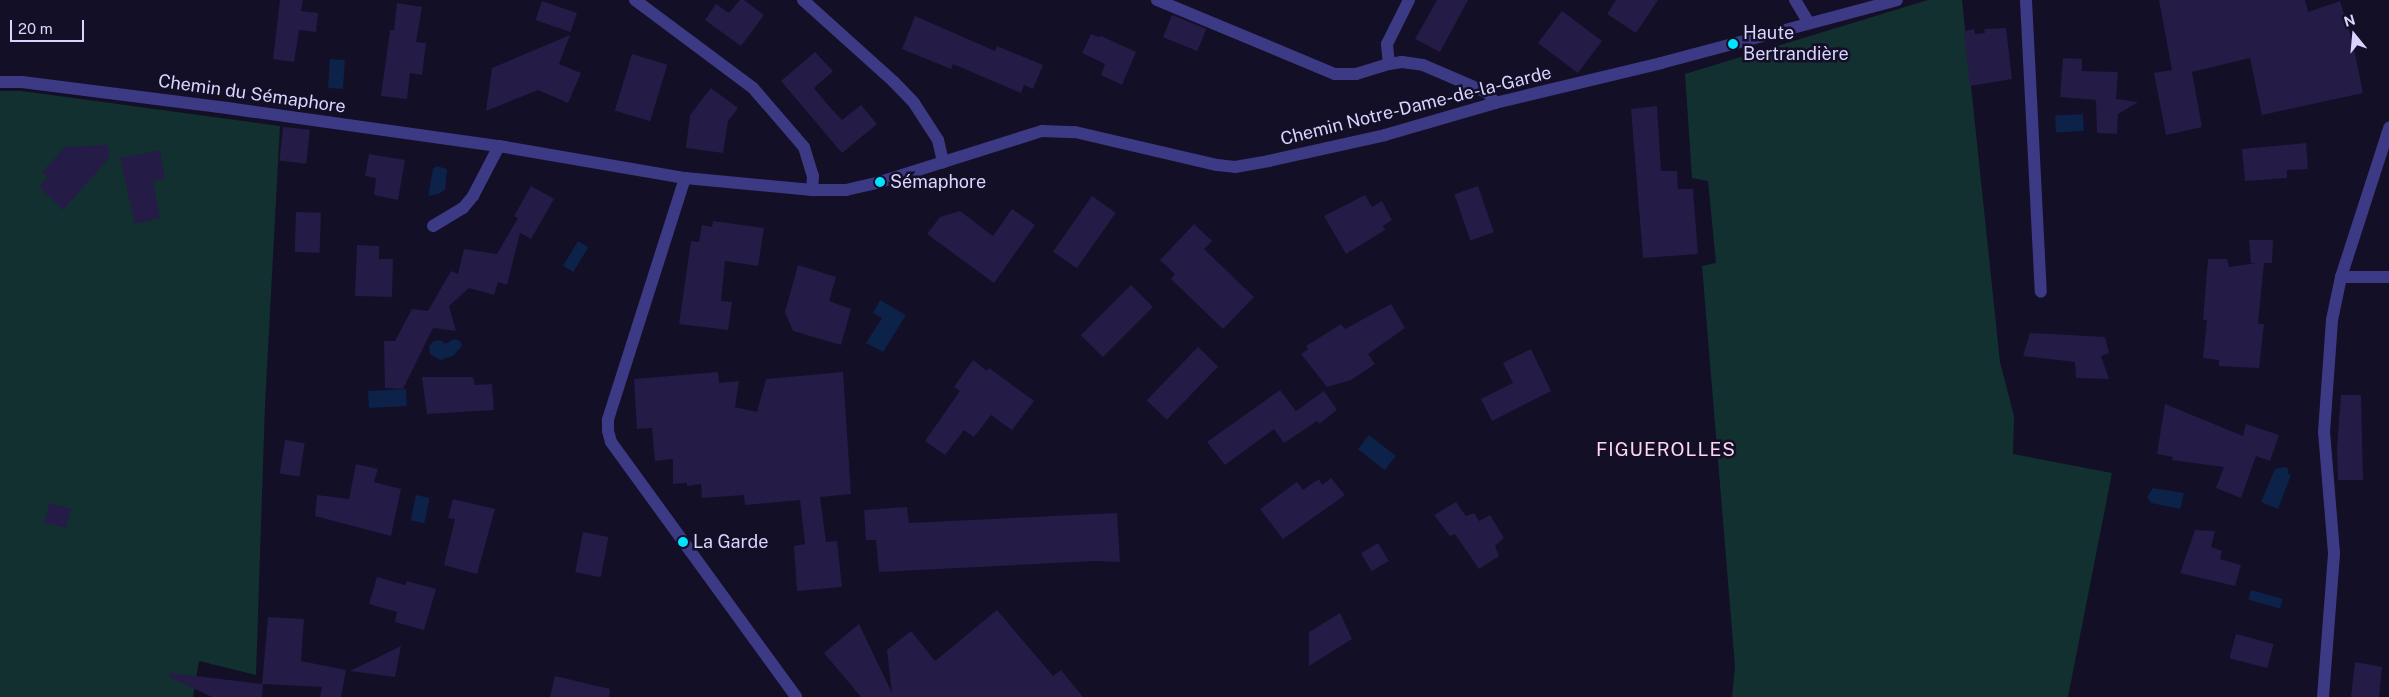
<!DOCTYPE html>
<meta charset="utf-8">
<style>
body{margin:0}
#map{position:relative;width:2389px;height:697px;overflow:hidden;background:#130f26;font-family:"Public Sans",sans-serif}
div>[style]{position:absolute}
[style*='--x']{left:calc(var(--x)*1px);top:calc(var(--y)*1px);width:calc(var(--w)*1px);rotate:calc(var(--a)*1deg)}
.green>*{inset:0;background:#12302f}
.water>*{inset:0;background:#0c2248;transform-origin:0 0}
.building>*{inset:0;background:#241b47;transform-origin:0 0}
.minor>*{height:12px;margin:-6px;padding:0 6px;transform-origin:6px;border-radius:6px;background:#3d3a85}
.dots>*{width:14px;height:14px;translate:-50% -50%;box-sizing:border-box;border:2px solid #130f26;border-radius:50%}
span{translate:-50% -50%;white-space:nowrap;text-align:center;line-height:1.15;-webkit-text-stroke:5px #130f26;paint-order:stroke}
.poi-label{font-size:18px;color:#d9d4ff}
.left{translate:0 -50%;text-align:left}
.street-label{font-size:18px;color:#d9d4ff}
.neighbourhood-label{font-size:19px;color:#ffd6f0;letter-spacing:1px}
.north{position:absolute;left:2329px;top:10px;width:50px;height:50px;-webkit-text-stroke:4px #130f26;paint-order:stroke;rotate:343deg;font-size:14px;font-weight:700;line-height:20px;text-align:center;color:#d9d4ff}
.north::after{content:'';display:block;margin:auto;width:18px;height:22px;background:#d9d4ff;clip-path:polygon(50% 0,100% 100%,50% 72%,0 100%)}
.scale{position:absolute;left:10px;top:20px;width:74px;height:22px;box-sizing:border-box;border:2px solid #d9d4ff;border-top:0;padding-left:6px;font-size:15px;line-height:18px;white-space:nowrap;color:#d9d4ff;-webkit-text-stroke:4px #130f26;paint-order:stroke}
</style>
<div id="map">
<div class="green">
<div style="clip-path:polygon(1928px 0,1962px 0,2000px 362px,2014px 416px,2013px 454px,2112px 473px,2068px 697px,1732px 697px,1735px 667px,1702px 266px,1716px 263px,1708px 181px,1692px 178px,1685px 74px)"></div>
<div style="clip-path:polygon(0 91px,22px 91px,280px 126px,265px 405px,256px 675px,199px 661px,193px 697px,0 697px)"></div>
</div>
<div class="water">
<div style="left:330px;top:59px;width:15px;height:29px;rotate:4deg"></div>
<div style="left:2083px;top:114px;width:17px;height:28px;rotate:87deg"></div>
<div style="clip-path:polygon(437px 166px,447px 169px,445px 190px,438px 194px,428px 196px,433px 169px)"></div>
<div style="left:578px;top:241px;width:12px;height:29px;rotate:31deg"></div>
<div style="clip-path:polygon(880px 300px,906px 315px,883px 352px,866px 343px,882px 318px,873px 313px)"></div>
<div style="clip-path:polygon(454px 339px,460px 341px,462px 346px,453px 356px,440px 360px,430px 354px,429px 346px,434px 341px,440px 340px,446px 344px)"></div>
<div style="left:406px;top:389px;width:17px;height:38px;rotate:87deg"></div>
<div style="left:1369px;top:435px;width:34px;height:18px;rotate:38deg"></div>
<div style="clip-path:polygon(2284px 467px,2288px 468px,2288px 474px,2291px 475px,2278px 509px,2261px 502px,2275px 469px)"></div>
<div style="clip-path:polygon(2153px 488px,2184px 493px,2180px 509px,2151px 503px,2147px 497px)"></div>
<div style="left:416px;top:495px;width:14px;height:26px;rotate:12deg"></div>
<div style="left:2251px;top:590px;width:33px;height:10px;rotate:16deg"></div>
</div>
<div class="building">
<div style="clip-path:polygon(280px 0,303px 0,301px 11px,318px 13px,316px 32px,299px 30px,294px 62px,273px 59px)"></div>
<div style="clip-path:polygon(740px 0,744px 0,764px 15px,741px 46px,705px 20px,716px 4px,729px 13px)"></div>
<div style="clip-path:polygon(1437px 0,1468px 0,1440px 52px,1415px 39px)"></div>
<div style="clip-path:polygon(1616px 0,1658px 0,1636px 33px,1607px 14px)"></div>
<div style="clip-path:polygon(2159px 0,2305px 0,2308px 12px,2340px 1px,2353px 43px,2363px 93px,2262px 115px,2250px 58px,2192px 72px,2202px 127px,2166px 135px,2154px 73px,2172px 70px)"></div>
<div style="left:542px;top:1px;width:37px;height:20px;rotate:19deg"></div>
<div style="clip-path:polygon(397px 3px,422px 7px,416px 42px,426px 43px,422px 75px,410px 73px,407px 99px,381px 96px,390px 30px,394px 30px)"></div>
<div style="left:1562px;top:11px;width:50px;height:40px;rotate:37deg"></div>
<div style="left:1172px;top:15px;width:37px;height:24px;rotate:22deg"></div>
<div style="clip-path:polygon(915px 16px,995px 51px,997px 46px,1043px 65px,1033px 89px,1024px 85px,1021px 93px,953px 64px,951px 69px,902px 49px)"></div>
<div style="clip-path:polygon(2006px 28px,2012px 79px,1970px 86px,1964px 31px,1974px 29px,1975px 34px,1985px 33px,1984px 29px)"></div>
<div style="clip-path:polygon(1091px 34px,1099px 37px,1101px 36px,1136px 52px,1122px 85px,1101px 75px,1105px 64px,1082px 53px)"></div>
<div style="clip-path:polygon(570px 35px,559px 64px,581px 73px,568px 103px,538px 90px,486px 111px,492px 68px)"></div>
<div style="clip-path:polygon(815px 52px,833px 71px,814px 88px,827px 104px,842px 120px,861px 105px,877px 124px,842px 153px,781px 81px)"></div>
<div style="left:632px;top:54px;width:37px;height:59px;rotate:17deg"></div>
<div style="clip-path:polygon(2063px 58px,2082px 59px,2082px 71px,2118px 72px,2116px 99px,2138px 102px,2118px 114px,2117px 134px,2097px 133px,2096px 100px,2060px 97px)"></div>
<div style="clip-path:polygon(711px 88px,738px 108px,728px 121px,723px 153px,686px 148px,690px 115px)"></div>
<div style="clip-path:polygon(1657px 106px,1661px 171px,1677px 171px,1678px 189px,1693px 189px,1698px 254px,1643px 258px,1631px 109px)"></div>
<div style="left:283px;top:127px;width:27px;height:34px;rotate:6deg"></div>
<div style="clip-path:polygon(2306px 143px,2308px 169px,2287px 170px,2287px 178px,2245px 181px,2242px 149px)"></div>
<div style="clip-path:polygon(108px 145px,109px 158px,63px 210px,39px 187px,48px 177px,42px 172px,65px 147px)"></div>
<div style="clip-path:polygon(160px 150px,165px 179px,153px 181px,160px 218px,135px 224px,120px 158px)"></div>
<div style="clip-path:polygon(369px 154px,405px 160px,398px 200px,374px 195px,376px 178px,365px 176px)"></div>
<div style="clip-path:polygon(531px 186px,554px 199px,531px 239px,520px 233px,507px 285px,498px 282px,494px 295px,469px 288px,449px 306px,456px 331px,433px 328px,403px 389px,385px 388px,384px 341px,395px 341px,412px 309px,428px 311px,451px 271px,458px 274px,464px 249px,497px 254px,518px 218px,514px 216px)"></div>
<div style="left:1478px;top:186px;width:49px;height:25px;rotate:71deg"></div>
<div style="clip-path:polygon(1365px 195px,1372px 207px,1382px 201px,1392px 220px,1383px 226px,1385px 230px,1346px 254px,1324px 216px)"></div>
<div style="left:1092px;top:196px;width:29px;height:68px;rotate:35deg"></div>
<div style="clip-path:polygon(1012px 209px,1035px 225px,994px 283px,927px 234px,940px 217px,960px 211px,993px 236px)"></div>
<div style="left:296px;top:212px;width:25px;height:40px;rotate:2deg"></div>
<div style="clip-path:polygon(713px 221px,764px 228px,758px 266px,725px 261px,721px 301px,732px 302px,728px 330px,679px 324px,691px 241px,699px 242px,702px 225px,712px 227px)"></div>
<div style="clip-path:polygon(1194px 224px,1212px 241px,1204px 249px,1254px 297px,1223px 329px,1171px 279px,1175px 274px,1160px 260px)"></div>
<div style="clip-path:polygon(2249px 240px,2273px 240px,2272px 263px,2264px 263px,2258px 324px,2264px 324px,2259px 368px,2219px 366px,2219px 360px,2203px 358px,2207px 320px,2203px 320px,2208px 259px,2227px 259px,2229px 267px,2257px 263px,2251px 263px)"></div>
<div style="clip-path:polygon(357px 245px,379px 246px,379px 259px,393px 259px,392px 297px,355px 296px)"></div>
<div style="clip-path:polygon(798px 265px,836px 277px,829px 301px,851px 309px,841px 345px,793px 331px,785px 312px)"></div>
<div style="left:1131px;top:285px;width:31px;height:71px;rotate:45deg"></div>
<div style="clip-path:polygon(1391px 304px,1405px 328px,1368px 354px,1375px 364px,1351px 380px,1327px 387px,1301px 354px,1308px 349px,1306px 346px,1341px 324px,1345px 329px)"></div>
<div style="clip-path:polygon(2030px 333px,2105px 337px,2109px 353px,2101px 356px,2109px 379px,2076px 378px,2075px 362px,2023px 356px)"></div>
<div style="left:1198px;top:347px;width:28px;height:74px;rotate:44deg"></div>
<div style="clip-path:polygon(1531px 349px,1551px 391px,1492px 421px,1481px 399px,1513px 383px,1503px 363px)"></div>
<div style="clip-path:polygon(973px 360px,987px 371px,989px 368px,1034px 401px,1012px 430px,991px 415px,974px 437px,964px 430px,945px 455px,925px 441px,960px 391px,954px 387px)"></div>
<div style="clip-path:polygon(718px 372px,719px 383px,739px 381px,735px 407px,757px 412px,766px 379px,843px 372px,851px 494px,820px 497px,826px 542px,837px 541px,842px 587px,797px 591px,794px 546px,805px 544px,800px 500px,745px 505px,744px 495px,702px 498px,701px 484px,687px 486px,687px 483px,673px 484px,673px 459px,655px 461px,652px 428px,637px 429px,634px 379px)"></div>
<div style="clip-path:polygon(422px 377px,473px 377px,475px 385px,492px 384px,494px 410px,427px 414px)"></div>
<div style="clip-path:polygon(1280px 390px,1296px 411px,1324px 391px,1337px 410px,1319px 424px,1317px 421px,1284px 443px,1274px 429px,1225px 465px,1207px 442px)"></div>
<div style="clip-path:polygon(2341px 395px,2361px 395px,2363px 480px,2338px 480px,2337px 447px)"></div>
<div style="clip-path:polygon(2165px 404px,2243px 436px,2246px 424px,2279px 435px,2270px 461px,2256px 456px,2241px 498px,2216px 488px,2224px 467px,2172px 460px,2173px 457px,2157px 454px)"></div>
<div style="left:285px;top:440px;width:20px;height:34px;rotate:9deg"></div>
<div style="clip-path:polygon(356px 464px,378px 469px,374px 482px,401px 489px,391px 536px,315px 516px,317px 495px,349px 499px)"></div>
<div style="clip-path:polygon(1331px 478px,1345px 495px,1283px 539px,1260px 509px,1297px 482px,1303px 490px,1319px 479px,1322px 485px)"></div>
<div style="clip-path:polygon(453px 499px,495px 509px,477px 574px,444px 565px,455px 519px,448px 518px)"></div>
<div style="clip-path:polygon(1456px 502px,1466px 516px,1474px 513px,1479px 521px,1490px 515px,1504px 538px,1495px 546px,1499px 556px,1479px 569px,1455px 534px,1450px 536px,1434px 515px)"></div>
<div style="left:50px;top:503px;width:22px;height:20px;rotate:16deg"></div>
<div style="clip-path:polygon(907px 507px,909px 523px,1117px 513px,1120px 562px,1094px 561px,879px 572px,876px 540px,866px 540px,864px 510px)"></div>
<div style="clip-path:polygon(2195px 530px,2215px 531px,2211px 547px,2222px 551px,2220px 559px,2241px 565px,2235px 586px,2180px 573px)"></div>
<div style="left:583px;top:532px;width:26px;height:41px;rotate:11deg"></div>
<div style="left:1378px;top:543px;width:21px;height:20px;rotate:59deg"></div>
<div style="clip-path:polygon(377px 577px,405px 585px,407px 581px,436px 589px,424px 630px,395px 622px,397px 612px,369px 604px)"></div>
<div style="clip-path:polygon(997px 610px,1053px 676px,1061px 670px,1083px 697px,861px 697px,824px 653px,859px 624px,892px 693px,887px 650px,911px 631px,935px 661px)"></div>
<div style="clip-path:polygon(1340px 613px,1352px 639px,1309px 666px,1309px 632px)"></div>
<div style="clip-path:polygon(268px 617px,304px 619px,301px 661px,346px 670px,341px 697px,320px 697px,322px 687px,263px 684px,262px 697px,212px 697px,169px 677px,170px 673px,262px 684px)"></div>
<div style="left:2236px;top:634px;width:39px;height:25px;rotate:15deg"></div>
<div style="clip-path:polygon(401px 646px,395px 677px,350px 671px)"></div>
<div style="clip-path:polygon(2355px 662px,2382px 667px,2379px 697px,2351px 697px)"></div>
<div style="clip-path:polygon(555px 676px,610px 689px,609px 697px,550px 697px)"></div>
</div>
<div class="minor">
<div style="--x:635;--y:0;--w:147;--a:36.7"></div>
<div style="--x:753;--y:88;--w:78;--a:49.2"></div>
<div style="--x:804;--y:147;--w:30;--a:73"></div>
<div style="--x:813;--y:176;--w:14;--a:94"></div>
<div style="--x:803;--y:0;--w:122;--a:42"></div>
<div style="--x:894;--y:82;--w:29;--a:46"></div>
<div style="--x:914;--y:103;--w:44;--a:57"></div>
<div style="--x:938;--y:140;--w:23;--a:77"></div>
<div style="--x:1157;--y:0;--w:193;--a:22.6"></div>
<div style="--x:1335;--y:74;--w:21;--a:0"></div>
<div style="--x:1356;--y:74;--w:34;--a:-17"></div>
<div style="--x:1389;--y:64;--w:13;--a:-9"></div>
<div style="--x:1402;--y:62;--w:21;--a:8"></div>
<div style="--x:1423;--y:65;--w:71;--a:23.3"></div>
<div style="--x:1488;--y:93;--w:12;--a:55"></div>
<div style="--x:1795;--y:0;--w:27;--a:59"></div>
<div style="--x:2026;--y:0;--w:292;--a:87.1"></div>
<div style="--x:1389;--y:64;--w:20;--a:-96"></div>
<div style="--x:1387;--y:44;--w:49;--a:-63.4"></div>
<div style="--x:0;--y:82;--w:22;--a:0"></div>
<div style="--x:22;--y:82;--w:207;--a:7.2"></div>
<div style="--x:227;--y:108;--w:275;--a:8"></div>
<div style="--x:499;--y:146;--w:189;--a:9.8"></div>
<div style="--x:685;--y:178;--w:128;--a:5.4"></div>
<div style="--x:812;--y:190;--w:34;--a:0"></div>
<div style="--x:846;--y:190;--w:35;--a:-13"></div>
<div style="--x:880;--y:182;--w:170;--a:-17.5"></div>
<div style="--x:1042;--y:131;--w:33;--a:2"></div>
<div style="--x:1075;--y:132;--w:146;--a:13.1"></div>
<div style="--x:1217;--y:165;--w:18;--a:6"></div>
<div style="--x:1235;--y:167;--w:34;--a:-10"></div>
<div style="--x:1268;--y:161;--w:120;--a:-12.5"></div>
<div style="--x:1385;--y:135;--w:115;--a:-16.2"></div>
<div style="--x:1495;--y:103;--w:171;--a:-13.5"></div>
<div style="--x:1661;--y:63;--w:244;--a:-14.9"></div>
<div style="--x:685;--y:178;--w:254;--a:107.7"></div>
<div style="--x:608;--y:420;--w:11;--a:90"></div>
<div style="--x:608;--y:431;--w:11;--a:75"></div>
<div style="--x:611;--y:442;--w:315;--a:54"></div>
<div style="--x:433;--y:226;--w:35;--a:-31"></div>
<div style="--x:463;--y:208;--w:16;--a:-50"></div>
<div style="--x:473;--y:196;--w:56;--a:-62.5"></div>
<div style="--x:2341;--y:277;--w:48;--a:0"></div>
<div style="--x:2323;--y:697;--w:144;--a:-85.6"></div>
<div style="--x:2334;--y:553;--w:121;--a:-94.7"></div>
<div style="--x:2324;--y:432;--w:112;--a:-85.9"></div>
<div style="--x:2332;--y:320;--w:44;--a:-78.2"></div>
<div style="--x:2341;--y:277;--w:157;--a:-72.1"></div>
</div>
<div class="dots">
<div style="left:1733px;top:44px;background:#00e5ff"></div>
<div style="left:880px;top:182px;background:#00e5ff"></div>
<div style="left:683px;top:542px;background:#00e5ff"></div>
</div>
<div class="poi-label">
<span class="left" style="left:1743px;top:44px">Haute<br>Bertrandière</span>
<span class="left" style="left:890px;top:182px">Sémaphore</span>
<span class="left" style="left:693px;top:542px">La Garde</span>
</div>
<div class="street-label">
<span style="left:252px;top:94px;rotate:8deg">Chemin du Sémaphore</span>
<span style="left:1416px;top:106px;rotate:-14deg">Chemin Notre-Dame-de-la-Garde</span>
</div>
<div class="neighbourhood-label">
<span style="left:1666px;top:450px">FIGUEROLLES</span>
</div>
<div class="north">N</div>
<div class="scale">20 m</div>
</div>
